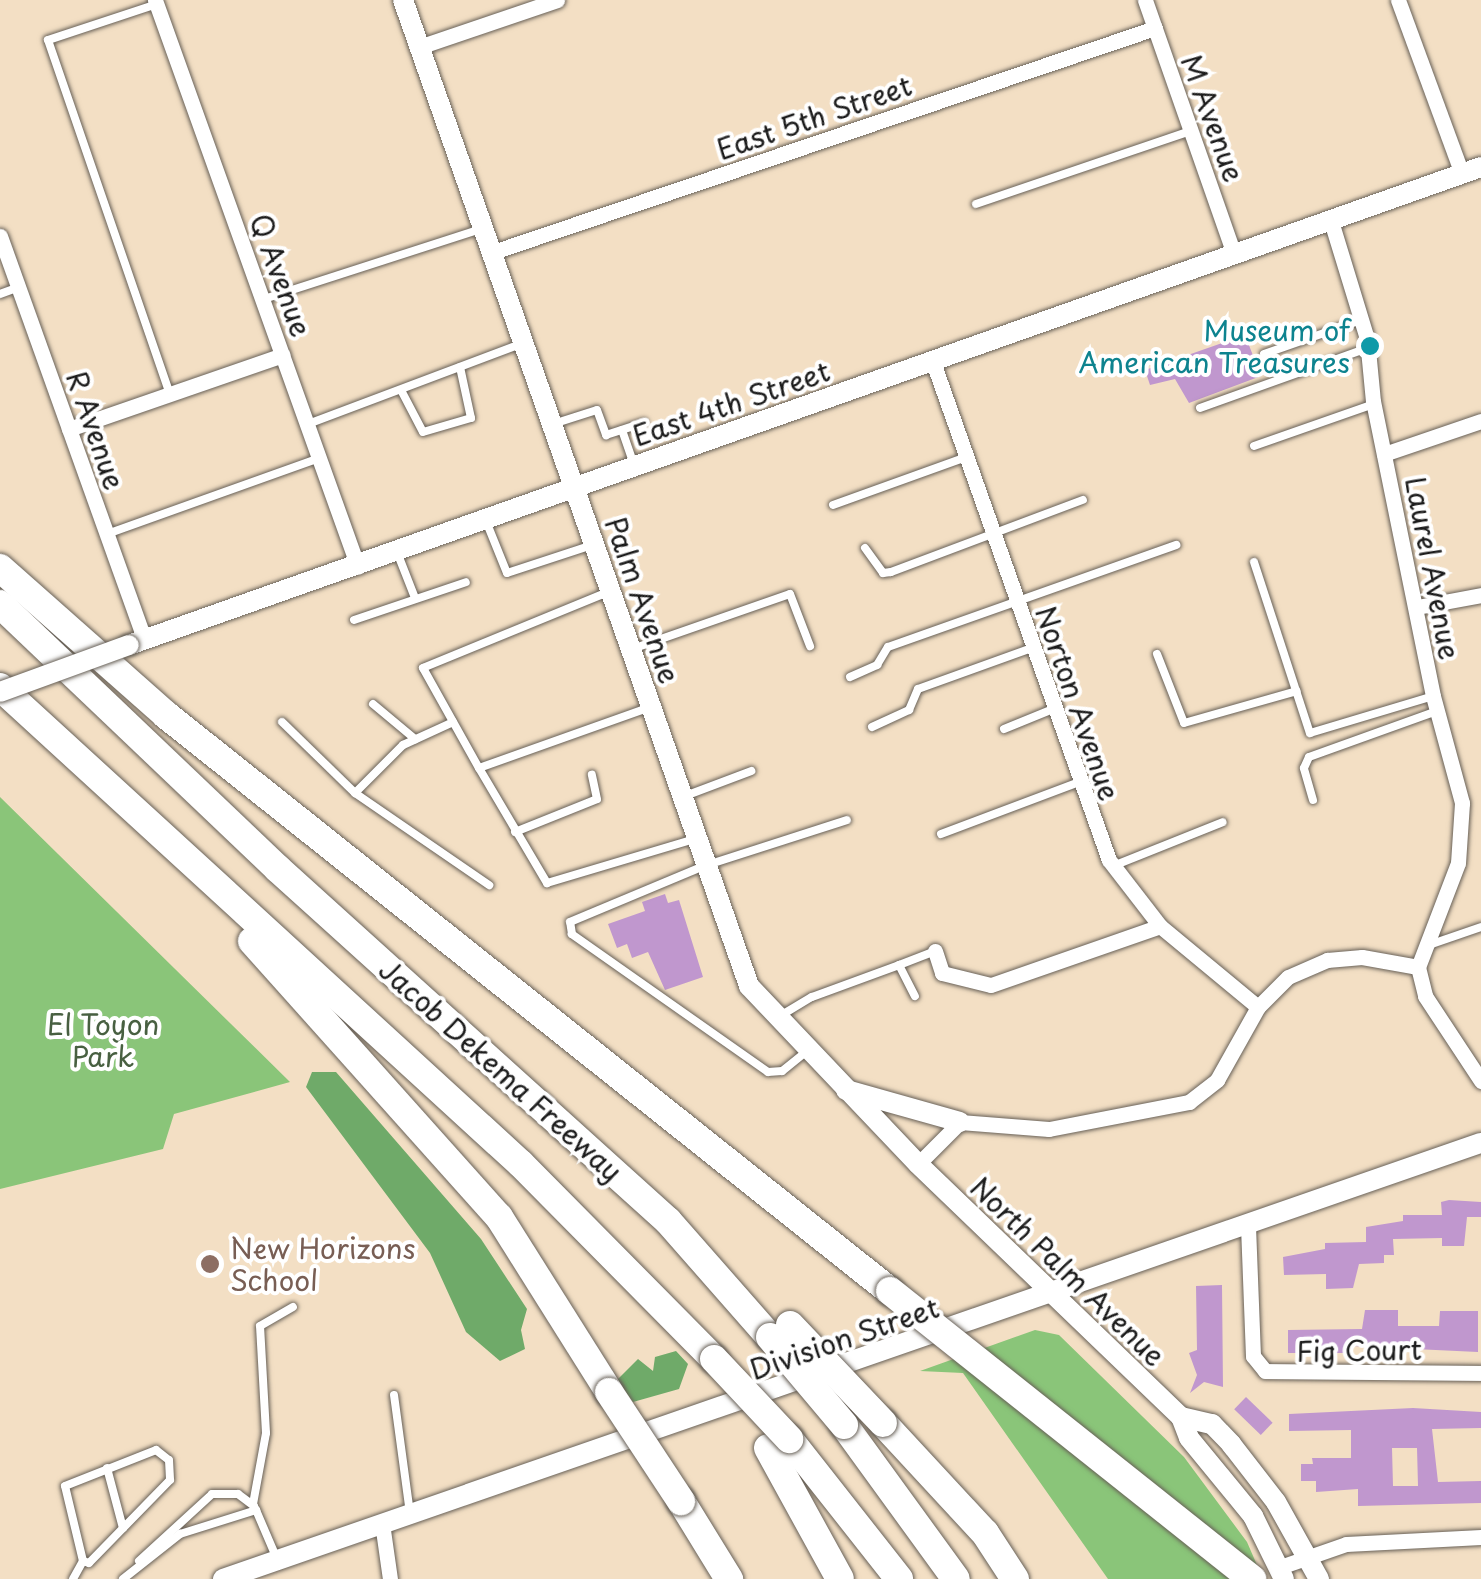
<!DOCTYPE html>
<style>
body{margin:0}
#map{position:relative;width:1481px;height:1579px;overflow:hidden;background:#f3dfc4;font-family:"Playpen Sans",sans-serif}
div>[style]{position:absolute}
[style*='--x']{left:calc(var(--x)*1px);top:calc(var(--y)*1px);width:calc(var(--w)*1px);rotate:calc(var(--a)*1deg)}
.green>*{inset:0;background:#8ac579}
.forest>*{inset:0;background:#6faa69}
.building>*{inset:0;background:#c097ce;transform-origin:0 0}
.roads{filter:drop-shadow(0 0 2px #676057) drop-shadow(0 0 2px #676057)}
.lane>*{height:8px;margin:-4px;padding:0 4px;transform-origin:4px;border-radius:4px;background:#fff}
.street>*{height:15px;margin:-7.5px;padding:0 7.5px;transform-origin:7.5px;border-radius:7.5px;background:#fff}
.secondary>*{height:20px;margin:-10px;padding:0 10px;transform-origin:10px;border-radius:10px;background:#fff}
.highway>*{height:28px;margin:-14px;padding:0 14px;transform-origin:14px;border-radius:14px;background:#fff}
.bridges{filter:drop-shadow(0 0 2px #676057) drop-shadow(0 0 2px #676057)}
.secondary-bridge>*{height:20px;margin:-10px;padding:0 10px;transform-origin:10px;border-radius:10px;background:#fff}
.highway-bridge>*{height:28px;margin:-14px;padding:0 14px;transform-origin:14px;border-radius:14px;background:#fff}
.dots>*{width:28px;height:28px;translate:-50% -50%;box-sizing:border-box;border:5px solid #fff;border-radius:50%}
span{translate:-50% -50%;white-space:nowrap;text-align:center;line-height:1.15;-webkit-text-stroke:8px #fff;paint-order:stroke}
.street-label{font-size:28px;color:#1c1c1c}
.culture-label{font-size:28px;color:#0d838f}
.right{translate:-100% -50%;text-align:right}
.park-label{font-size:28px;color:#486041}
.education-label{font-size:28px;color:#785e54}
.left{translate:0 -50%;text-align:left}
</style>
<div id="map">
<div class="green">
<div style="clip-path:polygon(0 797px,290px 1082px,174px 1114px,163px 1149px,0 1189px)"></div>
<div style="clip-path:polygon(1035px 1330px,1059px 1335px,1184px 1457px,1247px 1542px,1263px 1579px,1108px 1579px,963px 1373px,920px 1371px)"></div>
</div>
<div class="forest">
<div style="clip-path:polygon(312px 1072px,336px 1072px,481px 1239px,527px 1309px,521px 1330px,525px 1349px,500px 1361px,466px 1332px,430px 1253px,306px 1087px)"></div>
<div style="clip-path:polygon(676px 1351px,688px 1364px,679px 1389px,633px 1402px,617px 1380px,638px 1359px,653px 1371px,655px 1357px)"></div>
</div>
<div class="building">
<div style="clip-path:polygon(1245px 335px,1261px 376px,1189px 403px,1175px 379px,1150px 385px,1145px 370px)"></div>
<div style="clip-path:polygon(665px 894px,668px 903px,679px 900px,703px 977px,665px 990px,648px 952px,632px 958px,627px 944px,617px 948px,608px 924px,645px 911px,642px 902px)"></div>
<div style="clip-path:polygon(1449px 1200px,1481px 1202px,1481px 1217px,1467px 1217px,1464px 1246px,1442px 1246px,1442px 1238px,1393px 1239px,1394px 1255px,1384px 1255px,1384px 1263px,1359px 1264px,1353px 1288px,1326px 1289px,1326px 1274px,1284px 1275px,1283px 1257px,1325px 1249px,1325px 1243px,1366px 1242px,1366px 1227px,1403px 1221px,1403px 1215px,1442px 1215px,1441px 1202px)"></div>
<div style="clip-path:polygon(1222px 1285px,1223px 1387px,1204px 1382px,1190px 1393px,1197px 1375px,1189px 1353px,1197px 1350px,1196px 1286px)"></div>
<div style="clip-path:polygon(1365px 1310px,1398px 1310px,1398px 1326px,1439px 1326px,1440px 1311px,1478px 1311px,1478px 1352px,1351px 1346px,1351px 1353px,1288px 1353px,1288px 1330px,1362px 1329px)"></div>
<div style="left:1246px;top:1397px;width:37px;height:17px;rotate:44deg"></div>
<div style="clip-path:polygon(evenodd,1413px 1408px,1481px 1412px,1481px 1428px,1432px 1429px,1438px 1482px,1481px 1481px,1481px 1503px,1358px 1506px,1358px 1489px,1316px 1492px,1316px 1481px,1301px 1481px,1301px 1464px,1313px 1464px,1312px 1458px,1351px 1458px,1351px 1430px,1289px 1431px,1289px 1414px,1413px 1408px,1392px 1448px,1417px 1448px,1418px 1486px,1393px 1486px,1392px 1448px)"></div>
</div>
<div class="roads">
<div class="lane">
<div style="--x:157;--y:4;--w:115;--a:161.7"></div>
<div style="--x:48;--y:40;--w:374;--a:71"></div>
<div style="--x:976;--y:204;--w:226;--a:-18.8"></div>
<div style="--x:0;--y:294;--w:20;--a:-20"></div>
<div style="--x:264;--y:299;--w:228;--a:-17.9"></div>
<div style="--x:1264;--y:354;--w:103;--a:-19.3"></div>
<div style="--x:401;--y:390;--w:47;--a:62.4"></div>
<div style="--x:423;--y:432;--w:50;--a:-16.3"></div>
<div style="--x:471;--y:418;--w:52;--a:-102.2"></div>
<div style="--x:1200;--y:408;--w:178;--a:-19.7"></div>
<div style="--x:308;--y:424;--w:230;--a:-20.6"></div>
<div style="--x:553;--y:424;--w:46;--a:-17.7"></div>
<div style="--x:597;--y:410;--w:27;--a:70"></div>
<div style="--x:606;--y:435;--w:40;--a:-18"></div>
<div style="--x:622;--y:430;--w:36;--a:71"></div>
<div style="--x:1254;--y:446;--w:127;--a:-19.3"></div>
<div style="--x:833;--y:505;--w:141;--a:-19.8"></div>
<div style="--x:486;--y:521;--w:56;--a:68"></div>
<div style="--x:507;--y:573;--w:89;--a:-18.2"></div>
<div style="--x:107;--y:534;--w:225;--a:-19.7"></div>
<div style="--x:865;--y:548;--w:31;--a:54"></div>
<div style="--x:883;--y:573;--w:8;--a:-7"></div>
<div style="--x:891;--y:572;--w:205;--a:-20.6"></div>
<div style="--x:397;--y:552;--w:49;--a:68.6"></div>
<div style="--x:1254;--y:562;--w:180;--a:71.9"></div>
<div style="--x:1310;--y:733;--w:128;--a:-16.7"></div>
<div style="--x:608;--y:592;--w:200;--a:157.7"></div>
<div style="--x:423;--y:668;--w:115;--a:60.8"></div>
<div style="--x:479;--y:768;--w:182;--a:-19.6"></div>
<div style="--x:354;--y:620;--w:118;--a:-18.7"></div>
<div style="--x:635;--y:648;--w:164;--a:-19.2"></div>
<div style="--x:790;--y:594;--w:56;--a:69"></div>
<div style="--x:1157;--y:654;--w:74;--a:68.6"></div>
<div style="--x:1184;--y:723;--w:117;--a:-15.8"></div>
<div style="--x:850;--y:677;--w:30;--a:-24"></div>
<div style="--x:877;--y:665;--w:21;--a:-59"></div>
<div style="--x:888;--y:647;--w:306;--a:-19.5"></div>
<div style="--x:373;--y:704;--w:55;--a:39.8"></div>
<div style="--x:282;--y:722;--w:102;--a:44.2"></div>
<div style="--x:355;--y:793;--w:163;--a:34.5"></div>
<div style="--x:872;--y:727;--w:41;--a:-24.7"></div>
<div style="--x:909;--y:710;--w:23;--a:-67"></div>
<div style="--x:918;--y:689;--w:121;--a:-19.8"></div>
<div style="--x:1004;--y:729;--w:53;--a:-22.2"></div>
<div style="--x:479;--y:768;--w:134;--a:59.4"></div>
<div style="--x:547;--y:883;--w:154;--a:-16.6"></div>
<div style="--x:355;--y:793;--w:68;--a:-45"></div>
<div style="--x:403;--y:745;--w:55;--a:-24.7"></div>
<div style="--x:685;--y:796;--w:71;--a:-20.7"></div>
<div style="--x:1313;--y:800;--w:33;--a:-106"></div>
<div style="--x:1304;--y:768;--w:12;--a:-66"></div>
<div style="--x:1309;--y:757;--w:136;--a:-19.8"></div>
<div style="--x:515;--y:832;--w:88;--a:-21.9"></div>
<div style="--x:597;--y:799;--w:25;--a:-102"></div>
<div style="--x:941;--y:834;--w:147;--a:-20.6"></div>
<div style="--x:1113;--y:866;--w:118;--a:-21.8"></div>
<div style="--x:1429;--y:945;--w:55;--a:-19.1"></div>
<div style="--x:899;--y:965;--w:39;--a:-21"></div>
<div style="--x:780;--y:1016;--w:37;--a:-31"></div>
<div style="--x:812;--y:997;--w:93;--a:-20.2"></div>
<div style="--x:899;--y:965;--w:35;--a:63"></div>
<div style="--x:807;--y:1051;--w:32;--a:141"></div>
<div style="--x:782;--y:1071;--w:14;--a:176"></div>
<div style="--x:768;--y:1072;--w:240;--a:-144.9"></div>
<div style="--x:572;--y:934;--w:12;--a:-99"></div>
<div style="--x:570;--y:922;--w:145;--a:-22.7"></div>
<div style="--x:704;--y:866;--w:150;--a:-17.8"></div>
<div style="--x:394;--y:1395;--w:120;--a:82.3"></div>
<div style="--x:156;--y:1450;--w:16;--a:38"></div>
<div style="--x:169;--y:1460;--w:20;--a:87"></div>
<div style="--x:170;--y:1480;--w:116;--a:134.3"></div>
<div style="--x:89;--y:1563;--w:6;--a:-162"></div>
<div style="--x:83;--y:1561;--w:77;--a:-103.5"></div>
<div style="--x:65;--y:1486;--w:98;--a:-21.6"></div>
<div style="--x:107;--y:1468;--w:62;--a:75.1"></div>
<div style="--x:253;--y:1504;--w:72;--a:-79.6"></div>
<div style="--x:266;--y:1433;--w:107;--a:-93.2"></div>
<div style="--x:260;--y:1326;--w:38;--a:-30"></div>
<div style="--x:139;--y:1561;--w:99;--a:-42.5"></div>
<div style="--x:212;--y:1494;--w:26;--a:0"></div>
<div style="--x:238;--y:1494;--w:20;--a:37"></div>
<div style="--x:73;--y:1579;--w:21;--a:-61"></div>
<div style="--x:123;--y:1579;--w:73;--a:-38.3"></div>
<div style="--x:180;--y:1534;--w:80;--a:-17.5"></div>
<div style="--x:256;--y:1510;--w:53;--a:66.8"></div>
</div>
<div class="street">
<div style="--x:155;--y:0;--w:602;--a:70.3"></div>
<div style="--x:1145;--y:0;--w:269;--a:70.7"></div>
<div style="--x:1398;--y:0;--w:185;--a:69.8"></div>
<div style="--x:419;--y:47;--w:146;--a:-18.8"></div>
<div style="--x:1331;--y:221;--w:123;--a:73"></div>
<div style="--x:1367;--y:339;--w:62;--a:84.5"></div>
<div style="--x:1373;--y:401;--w:301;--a:78.5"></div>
<div style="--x:1433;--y:696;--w:111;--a:74.8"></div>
<div style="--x:1462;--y:803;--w:60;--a:93.8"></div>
<div style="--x:1458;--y:863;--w:111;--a:111"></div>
<div style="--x:1418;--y:967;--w:30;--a:76"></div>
<div style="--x:1425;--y:996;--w:102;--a:56.6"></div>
<div style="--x:0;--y:236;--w:429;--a:70.3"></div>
<div style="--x:490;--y:253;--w:702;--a:-18.69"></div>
<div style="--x:933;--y:362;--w:528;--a:70.54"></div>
<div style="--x:1109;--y:860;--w:83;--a:52.3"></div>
<div style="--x:1160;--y:926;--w:127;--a:39.6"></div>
<div style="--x:69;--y:429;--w:226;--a:-19.1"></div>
<div style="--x:1384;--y:454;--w:102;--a:-18.8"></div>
<div style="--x:1417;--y:607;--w:65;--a:-10.6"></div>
<div style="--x:935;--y:951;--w:23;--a:72"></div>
<div style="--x:942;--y:973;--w:50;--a:13.8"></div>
<div style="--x:991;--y:985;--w:179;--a:-19.2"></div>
<div style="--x:918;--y:1164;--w:59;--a:-45"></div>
<div style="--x:960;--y:1122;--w:89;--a:4.5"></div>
<div style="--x:1049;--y:1129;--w:143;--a:-10.9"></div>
<div style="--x:1189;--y:1102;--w:36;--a:-38"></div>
<div style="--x:1217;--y:1080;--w:84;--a:-60.7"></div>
<div style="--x:1258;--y:1007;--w:42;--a:-45"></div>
<div style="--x:1288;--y:977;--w:43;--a:-23.6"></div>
<div style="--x:1327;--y:960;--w:35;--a:-5"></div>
<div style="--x:1362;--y:957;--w:57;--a:10.1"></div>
<div style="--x:1248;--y:1226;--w:130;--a:87.8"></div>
<div style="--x:1253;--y:1356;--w:19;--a:51"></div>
<div style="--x:1265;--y:1371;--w:216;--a:0.5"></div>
<div style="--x:382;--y:1523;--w:57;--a:81.9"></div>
<div style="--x:1280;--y:1567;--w:70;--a:-19.2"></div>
<div style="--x:1346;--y:1544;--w:135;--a:-3"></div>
</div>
<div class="secondary">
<div style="--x:403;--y:0;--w:1045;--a:70.66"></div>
<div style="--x:749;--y:986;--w:245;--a:46.5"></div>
<div style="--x:918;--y:1164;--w:365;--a:43.9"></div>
<div style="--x:1181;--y:1417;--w:22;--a:69"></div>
<div style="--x:1189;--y:1438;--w:101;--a:50.6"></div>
<div style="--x:1253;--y:1516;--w:70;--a:63.8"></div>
<div style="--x:129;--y:645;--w:1434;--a:-19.47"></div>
<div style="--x:846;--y:1090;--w:118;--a:15.7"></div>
<div style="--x:1181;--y:1417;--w:32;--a:13"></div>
<div style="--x:1212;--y:1424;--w:28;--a:46"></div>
<div style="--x:1231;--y:1444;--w:73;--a:52.2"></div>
<div style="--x:1276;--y:1502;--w:88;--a:60.8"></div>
<div style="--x:223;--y:1579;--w:1331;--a:-19.12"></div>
</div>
<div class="highway">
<div style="--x:0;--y:568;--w:222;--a:41.5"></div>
<div style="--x:166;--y:715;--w:925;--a:38.51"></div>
<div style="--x:0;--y:604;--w:383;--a:43.6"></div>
<div style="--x:277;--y:868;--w:527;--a:42.08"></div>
<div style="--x:668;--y:1221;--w:154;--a:48.7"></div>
<div style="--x:0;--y:687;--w:706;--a:42.48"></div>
<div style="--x:521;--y:1164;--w:274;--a:45.3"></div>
<div style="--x:252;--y:941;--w:370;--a:48.2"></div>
<div style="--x:499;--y:1217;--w:207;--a:57.8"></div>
<div style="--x:883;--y:1423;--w:150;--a:47.2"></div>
<div style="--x:985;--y:1533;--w:55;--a:56.9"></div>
<div style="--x:844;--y:1425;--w:190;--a:54"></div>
<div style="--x:789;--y:1439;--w:178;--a:51.8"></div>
<div style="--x:768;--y:1448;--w:149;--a:61.2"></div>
<div style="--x:681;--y:1501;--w:92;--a:58.4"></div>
</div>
</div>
<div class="bridges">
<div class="secondary-bridge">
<div style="--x:0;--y:692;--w:137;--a:-20"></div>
</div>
<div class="highway-bridge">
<div style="--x:890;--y:1291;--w:463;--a:38.5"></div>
<div style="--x:790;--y:1325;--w:135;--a:46.5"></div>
<div style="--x:770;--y:1337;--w:115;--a:49.9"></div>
<div style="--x:714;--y:1359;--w:110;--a:46.8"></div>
<div style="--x:609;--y:1392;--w:131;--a:56.6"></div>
</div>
</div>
<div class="dots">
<div style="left:1370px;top:346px;background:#0f9aa8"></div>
<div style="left:210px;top:1264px;background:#8d6e63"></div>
</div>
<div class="street-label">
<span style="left:814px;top:117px;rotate:-19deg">East 5th Street</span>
<span style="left:1213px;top:118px;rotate:70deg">M Avenue</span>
<span style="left:281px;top:275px;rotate:70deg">Q Avenue</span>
<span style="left:731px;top:403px;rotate:-19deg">East 4th Street</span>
<span style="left:96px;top:430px;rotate:71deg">R Avenue</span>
<span style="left:1433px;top:568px;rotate:79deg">Laurel Avenue</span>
<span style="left:643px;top:600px;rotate:71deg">Palm Avenue</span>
<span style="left:1078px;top:703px;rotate:71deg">Norton Avenue</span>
<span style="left:501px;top:1070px;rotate:42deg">Jacob Dekema Freeway</span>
<span style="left:1068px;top:1271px;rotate:44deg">North Palm Avenue</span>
<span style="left:844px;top:1338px;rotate:-19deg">Division Street</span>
<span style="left:1359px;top:1350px;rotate:-1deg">Fig Court</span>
</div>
<div class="culture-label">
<span class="right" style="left:1350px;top:346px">Museum of<br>American Treasures</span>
</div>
<div class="park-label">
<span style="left:103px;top:1040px">El Toyon<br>Park</span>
</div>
<div class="education-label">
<span class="left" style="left:230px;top:1264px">New Horizons<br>School</span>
</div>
</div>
